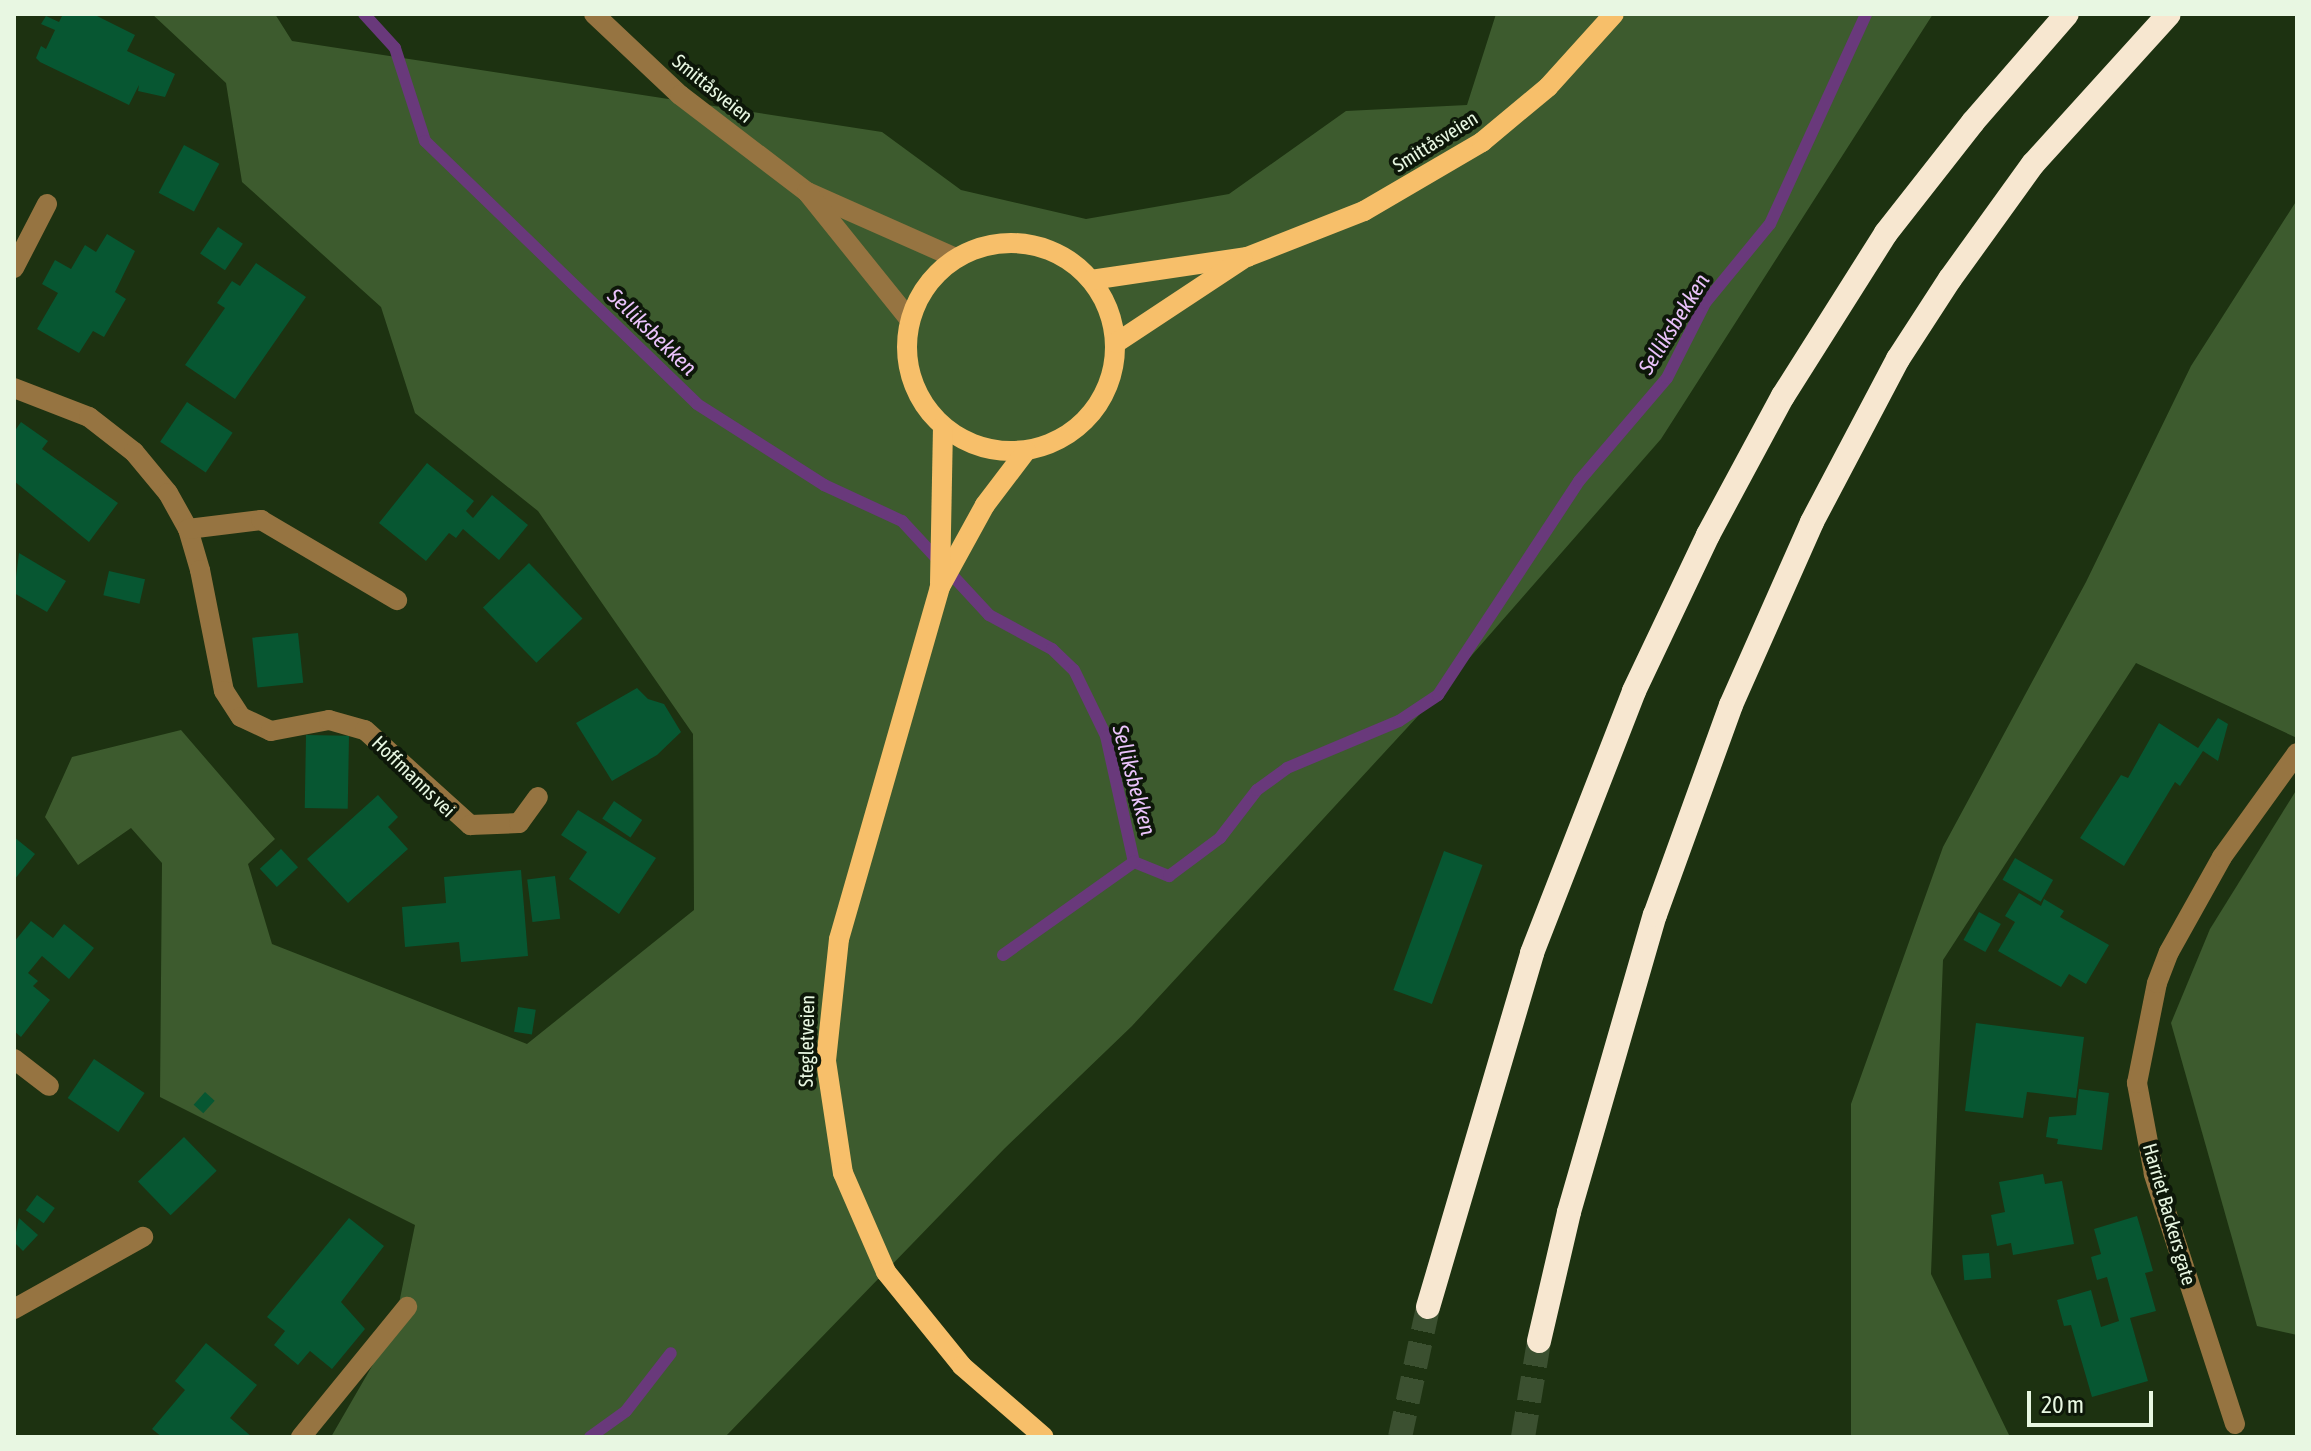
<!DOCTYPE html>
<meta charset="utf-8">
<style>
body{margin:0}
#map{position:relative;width:2311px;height:1451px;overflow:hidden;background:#1d3211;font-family:"Asap Condensed",sans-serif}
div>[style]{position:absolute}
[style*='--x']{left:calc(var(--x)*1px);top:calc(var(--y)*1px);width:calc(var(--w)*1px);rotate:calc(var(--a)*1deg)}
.green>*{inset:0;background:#3d5b2e}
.stream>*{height:12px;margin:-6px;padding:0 6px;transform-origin:6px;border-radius:6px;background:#69397b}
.building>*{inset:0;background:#075732;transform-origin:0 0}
.highway-tunnel>*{height:24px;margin-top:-12px;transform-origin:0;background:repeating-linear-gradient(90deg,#3b5030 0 24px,transparent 0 36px)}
.minor>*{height:20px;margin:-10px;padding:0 10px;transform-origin:10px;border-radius:10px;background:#967441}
.major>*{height:20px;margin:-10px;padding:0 10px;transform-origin:10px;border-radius:10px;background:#f7bf6a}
.major>.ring{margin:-10px;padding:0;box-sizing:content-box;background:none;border:20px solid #f7bf6a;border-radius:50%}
.highway>*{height:24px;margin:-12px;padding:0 12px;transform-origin:12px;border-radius:12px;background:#f7e7d0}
span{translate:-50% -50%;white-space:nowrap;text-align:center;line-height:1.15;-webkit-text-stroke:8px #0d1709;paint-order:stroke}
.street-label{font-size:20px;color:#e8f7e2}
.water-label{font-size:22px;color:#ebc3fc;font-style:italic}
.frame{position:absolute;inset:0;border:16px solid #e8f7e2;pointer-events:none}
.scale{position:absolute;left:2027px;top:1391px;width:126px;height:36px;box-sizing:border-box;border:4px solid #e8f7e2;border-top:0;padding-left:10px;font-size:24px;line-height:28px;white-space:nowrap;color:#e8f7e2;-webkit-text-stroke:6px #0d1709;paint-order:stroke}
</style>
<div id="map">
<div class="green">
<div style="clip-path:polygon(152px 14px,275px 14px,292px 41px,882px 132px,961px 190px,1086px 219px,1229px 194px,1346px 111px,1467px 105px,1496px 14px,1933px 14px,1661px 439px,1430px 703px,1132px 1026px,1005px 1148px,725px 1437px,331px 1437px,394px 1328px,415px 1225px,160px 1097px,162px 863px,131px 828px,78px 865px,45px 817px,72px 757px,181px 730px,275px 839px,248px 864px,272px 944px,527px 1044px,694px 910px,693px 734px,538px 511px,415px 413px,381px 307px,242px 182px,226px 83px)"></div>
<div style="clip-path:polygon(2297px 200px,2297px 738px,2136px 663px,1943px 960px,1931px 1274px,2010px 1437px,1851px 1437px,1851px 1104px,1943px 847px,2086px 582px,2191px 366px)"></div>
<div style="clip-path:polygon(2297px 789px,2297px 1335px,2257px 1326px,2171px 1023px,2210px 929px)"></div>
</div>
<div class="stream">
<div style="--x:364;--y:14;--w:46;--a:47.6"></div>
<div style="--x:395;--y:48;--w:98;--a:72.1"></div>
<div style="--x:425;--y:141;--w:378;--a:44"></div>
<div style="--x:697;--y:404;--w:151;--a:32.5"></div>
<div style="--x:824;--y:485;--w:86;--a:24.8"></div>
<div style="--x:902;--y:521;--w:128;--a:47.2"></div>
<div style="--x:989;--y:615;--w:72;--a:28.4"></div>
<div style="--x:1052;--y:649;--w:30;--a:44"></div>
<div style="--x:1074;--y:670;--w:73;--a:64.1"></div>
<div style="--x:1106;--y:736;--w:129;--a:77.5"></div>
<div style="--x:1134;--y:862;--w:38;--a:22"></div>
<div style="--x:1169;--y:876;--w:64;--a:-36.7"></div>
<div style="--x:1220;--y:838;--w:61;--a:-52.4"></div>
<div style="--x:1257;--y:790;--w:37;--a:-36"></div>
<div style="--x:1287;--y:768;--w:121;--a:-22.8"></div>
<div style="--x:1399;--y:721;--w:47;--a:-33.7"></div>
<div style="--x:1438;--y:695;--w:256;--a:-56.6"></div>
<div style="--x:1579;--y:481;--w:135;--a:-49.5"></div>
<div style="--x:1667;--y:378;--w:84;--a:-63.1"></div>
<div style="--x:1705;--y:303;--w:102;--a:-50.6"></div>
<div style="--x:1770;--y:224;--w:231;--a:-65.4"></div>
<div style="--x:1003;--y:955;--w:161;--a:-35.4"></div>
<div style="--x:590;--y:1437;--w:44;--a:-35.8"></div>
<div style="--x:626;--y:1411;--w:73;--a:-52.2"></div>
</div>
<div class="building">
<div style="clip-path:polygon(63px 14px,93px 14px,135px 35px,127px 51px,175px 74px,165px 97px,138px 91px,139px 85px,129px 105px,40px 62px,36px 58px,41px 46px,46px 49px,55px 30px,41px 24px,46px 16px,59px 22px)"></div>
<div style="left:184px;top:145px;width:40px;height:54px;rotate:28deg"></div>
<div style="left:218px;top:227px;width:30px;height:32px;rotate:34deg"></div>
<div style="clip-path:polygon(107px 234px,135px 251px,115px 292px,126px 299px,104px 337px,93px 331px,79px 353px,37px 329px,58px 293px,42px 284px,55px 260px,71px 269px,85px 245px,96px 252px)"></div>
<div style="clip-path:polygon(256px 263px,306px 297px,235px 399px,185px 365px,225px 308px,217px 303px,232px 281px,240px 286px)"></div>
<div style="left:187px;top:402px;width:55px;height:48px;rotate:34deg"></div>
<div style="clip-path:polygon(21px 422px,48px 441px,42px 449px,118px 503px,89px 542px,14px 481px,14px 432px)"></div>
<div style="clip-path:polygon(427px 463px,474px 501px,466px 511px,473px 518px,492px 495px,528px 525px,499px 560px,463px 529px,456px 538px,449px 533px,426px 561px,379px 523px)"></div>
<div style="clip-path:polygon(19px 553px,66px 581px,47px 612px,14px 593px)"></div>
<div style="left:529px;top:563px;width:77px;height:64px;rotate:46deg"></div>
<div style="left:109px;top:571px;width:37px;height:25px;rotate:13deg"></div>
<div style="left:298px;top:633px;width:50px;height:46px;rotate:84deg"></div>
<div style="clip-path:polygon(637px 688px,648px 699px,664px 704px,681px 732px,657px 755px,612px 781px,576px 723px)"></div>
<div style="clip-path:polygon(2218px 718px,2228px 724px,2218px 761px,2203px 751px,2180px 786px,2175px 782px,2124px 866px,2080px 838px,2121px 775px,2128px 778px,2159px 723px,2198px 748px)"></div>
<div style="left:306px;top:735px;width:43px;height:73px;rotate:1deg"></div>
<div style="clip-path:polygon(378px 795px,398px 817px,388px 827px,408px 849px,348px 903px,307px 859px)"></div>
<div style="left:614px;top:801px;width:34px;height:21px;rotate:34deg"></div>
<div style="clip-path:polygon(578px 810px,656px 858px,619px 914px,569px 879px,587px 852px,561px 835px)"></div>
<div style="clip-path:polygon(14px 837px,35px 854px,14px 880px)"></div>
<div style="left:281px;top:849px;width:25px;height:29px;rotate:47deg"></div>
<div style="left:1444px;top:851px;width:41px;height:148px;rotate:20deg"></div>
<div style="left:2015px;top:858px;width:44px;height:25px;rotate:30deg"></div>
<div style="clip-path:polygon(521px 870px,528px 956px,461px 962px,459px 942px,405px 947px,402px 907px,446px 903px,444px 877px)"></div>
<div style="left:555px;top:876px;width:43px;height:28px;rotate:83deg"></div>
<div style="clip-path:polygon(2019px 893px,2041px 906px,2044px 899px,2064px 911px,2060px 917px,2109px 945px,2086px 984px,2069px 974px,2061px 987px,1998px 951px,2015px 922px,2005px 916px)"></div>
<div style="left:1979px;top:912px;width:25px;height:32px;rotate:29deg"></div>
<div style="clip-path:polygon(31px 921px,53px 938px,64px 924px,94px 948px,69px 979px,42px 956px,28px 973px,38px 981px,33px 986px,50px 1000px,21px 1037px,14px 1031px,14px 942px)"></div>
<div style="left:518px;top:1007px;width:18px;height:25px;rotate:9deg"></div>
<div style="clip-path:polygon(1976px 1023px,2084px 1037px,2076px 1098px,2027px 1092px,2023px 1118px,1965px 1111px)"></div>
<div style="left:94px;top:1059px;width:61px;height:47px;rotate:34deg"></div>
<div style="clip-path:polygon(2079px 1089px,2109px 1093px,2102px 1150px,2057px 1144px,2058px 1139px,2046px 1137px,2049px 1117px,2076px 1115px)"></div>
<div style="left:205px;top:1092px;width:13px;height:17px;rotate:42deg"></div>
<div style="left:184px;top:1137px;width:47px;height:64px;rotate:46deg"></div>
<div style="clip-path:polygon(2043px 1174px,2045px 1184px,2062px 1181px,2074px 1244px,2013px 1255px,2011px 1243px,1997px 1246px,1991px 1215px,2005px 1212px,1999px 1182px)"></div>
<div style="left:37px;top:1195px;width:22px;height:19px;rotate:36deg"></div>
<div style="clip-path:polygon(2137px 1216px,2153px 1271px,2145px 1273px,2156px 1311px,2130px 1318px,2148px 1381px,2092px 1397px,2071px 1325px,2064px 1326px,2057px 1300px,2091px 1290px,2101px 1327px,2119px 1321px,2107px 1277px,2097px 1280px,2091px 1257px,2101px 1254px,2094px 1229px)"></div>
<div style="clip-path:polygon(19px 1218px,38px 1235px,23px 1251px,14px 1242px)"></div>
<div style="clip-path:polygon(349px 1218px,384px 1246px,341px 1302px,365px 1329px,332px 1369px,310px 1351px,298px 1365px,274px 1345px,285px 1331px,267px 1317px)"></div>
<div style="left:1989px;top:1253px;width:25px;height:27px;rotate:85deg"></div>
<div style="clip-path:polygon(206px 1343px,257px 1385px,230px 1418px,252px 1437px,162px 1437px,152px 1429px,185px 1390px,175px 1381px)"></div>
</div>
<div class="highway-tunnel">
<div style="--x:1400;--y:1437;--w:133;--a:-77.8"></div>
<div style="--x:1523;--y:1437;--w:97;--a:-80.5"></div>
</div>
<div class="minor">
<div style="--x:594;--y:14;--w:118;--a:43.3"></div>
<div style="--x:680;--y:95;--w:160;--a:37.4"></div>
<div style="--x:807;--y:192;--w:163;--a:23.9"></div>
<div style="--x:807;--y:192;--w:164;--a:51.2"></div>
<div style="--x:14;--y:268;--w:72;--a:-62.7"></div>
<div style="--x:14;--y:388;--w:80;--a:21.1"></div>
<div style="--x:89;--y:417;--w:57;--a:37.9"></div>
<div style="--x:134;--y:452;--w:53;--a:50.3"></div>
<div style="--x:168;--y:493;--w:41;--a:60.9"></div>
<div style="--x:188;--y:529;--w:43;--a:73.7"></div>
<div style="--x:200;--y:570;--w:123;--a:78.8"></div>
<div style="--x:224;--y:691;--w:31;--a:57"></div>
<div style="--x:241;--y:717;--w:33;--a:25"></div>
<div style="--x:271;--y:731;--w:59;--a:-10.7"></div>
<div style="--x:329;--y:720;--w:37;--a:16"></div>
<div style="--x:365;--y:730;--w:142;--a:42.1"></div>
<div style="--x:470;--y:825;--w:49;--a:-2.3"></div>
<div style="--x:519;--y:823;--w:32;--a:-54"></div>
<div style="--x:188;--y:529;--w:74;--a:-7"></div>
<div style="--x:261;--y:520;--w:158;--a:30.5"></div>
<div style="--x:14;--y:1059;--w:44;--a:37.6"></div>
<div style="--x:14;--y:1309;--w:148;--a:-29.2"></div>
<div style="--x:2235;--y:1424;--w:263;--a:-108"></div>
<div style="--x:2154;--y:1174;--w:93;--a:-100.6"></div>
<div style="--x:2137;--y:1083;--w:102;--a:-78.7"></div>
<div style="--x:2157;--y:983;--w:33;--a:-69"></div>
<div style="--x:2169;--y:952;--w:109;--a:-60.8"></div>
<div style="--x:2222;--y:857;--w:128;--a:-54.2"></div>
<div style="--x:301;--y:1437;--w:168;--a:-50.8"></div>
</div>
<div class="major">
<div class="ring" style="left:907px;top:243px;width:188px;height:188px"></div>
<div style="--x:1091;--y:280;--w:158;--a:-8.4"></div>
<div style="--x:1247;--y:257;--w:126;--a:-21.5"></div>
<div style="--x:1364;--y:211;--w:137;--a:-30.3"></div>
<div style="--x:1482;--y:142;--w:86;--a:-39.8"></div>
<div style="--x:1548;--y:87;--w:98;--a:-47.9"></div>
<div style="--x:1116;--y:343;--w:152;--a:-33.5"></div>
<div style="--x:1026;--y:451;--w:68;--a:127.2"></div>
<div style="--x:985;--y:505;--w:94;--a:118.8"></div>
<div style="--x:940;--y:587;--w:366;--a:106"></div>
<div style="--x:839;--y:939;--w:123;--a:96.1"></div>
<div style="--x:826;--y:1061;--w:113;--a:81.4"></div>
<div style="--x:843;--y:1173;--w:108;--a:66.5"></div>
<div style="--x:886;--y:1272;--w:121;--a:51"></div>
<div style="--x:962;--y:1366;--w:108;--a:40.9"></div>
<div style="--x:940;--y:583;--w:156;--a:-88.9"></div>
</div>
<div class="highway">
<div style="--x:1428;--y:1307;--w:369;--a:-73.6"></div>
<div style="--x:1532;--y:953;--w:281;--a:-68.7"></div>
<div style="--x:1634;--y:691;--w:173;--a:-64.6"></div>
<div style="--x:1708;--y:535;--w:158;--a:-61.7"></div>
<div style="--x:1783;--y:396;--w:193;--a:-57.7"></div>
<div style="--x:1886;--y:233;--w:141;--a:-51.9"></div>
<div style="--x:1973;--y:122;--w:143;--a:-49"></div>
<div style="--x:1539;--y:1341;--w:132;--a:-76.9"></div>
<div style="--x:1569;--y:1212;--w:309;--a:-73.9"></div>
<div style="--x:1655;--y:915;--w:223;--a:-70.1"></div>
<div style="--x:1731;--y:705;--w:200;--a:-66.1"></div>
<div style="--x:1812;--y:522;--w:184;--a:-62.2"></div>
<div style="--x:1898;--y:359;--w:95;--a:-57"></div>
<div style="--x:1950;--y:279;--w:142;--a:-54.2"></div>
<div style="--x:2033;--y:164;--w:202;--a:-47.8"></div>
</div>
<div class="street-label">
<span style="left:713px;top:88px;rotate:39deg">Smittåsveien</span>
<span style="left:1435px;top:141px;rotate:-32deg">Smittåsveien</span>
<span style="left:414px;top:776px;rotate:44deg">Hoffmanns vei</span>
<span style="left:806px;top:1041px;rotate:-89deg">Stegletveien</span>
<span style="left:2170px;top:1214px;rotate:74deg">Harriet Backers gate</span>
</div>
<div class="water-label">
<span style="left:1674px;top:324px;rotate:-58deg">Selliksbekken</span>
<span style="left:652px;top:332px;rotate:44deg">Selliksbekken</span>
<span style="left:1134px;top:780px;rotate:75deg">Selliksbekken</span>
</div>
<div class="frame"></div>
<div class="scale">20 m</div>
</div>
